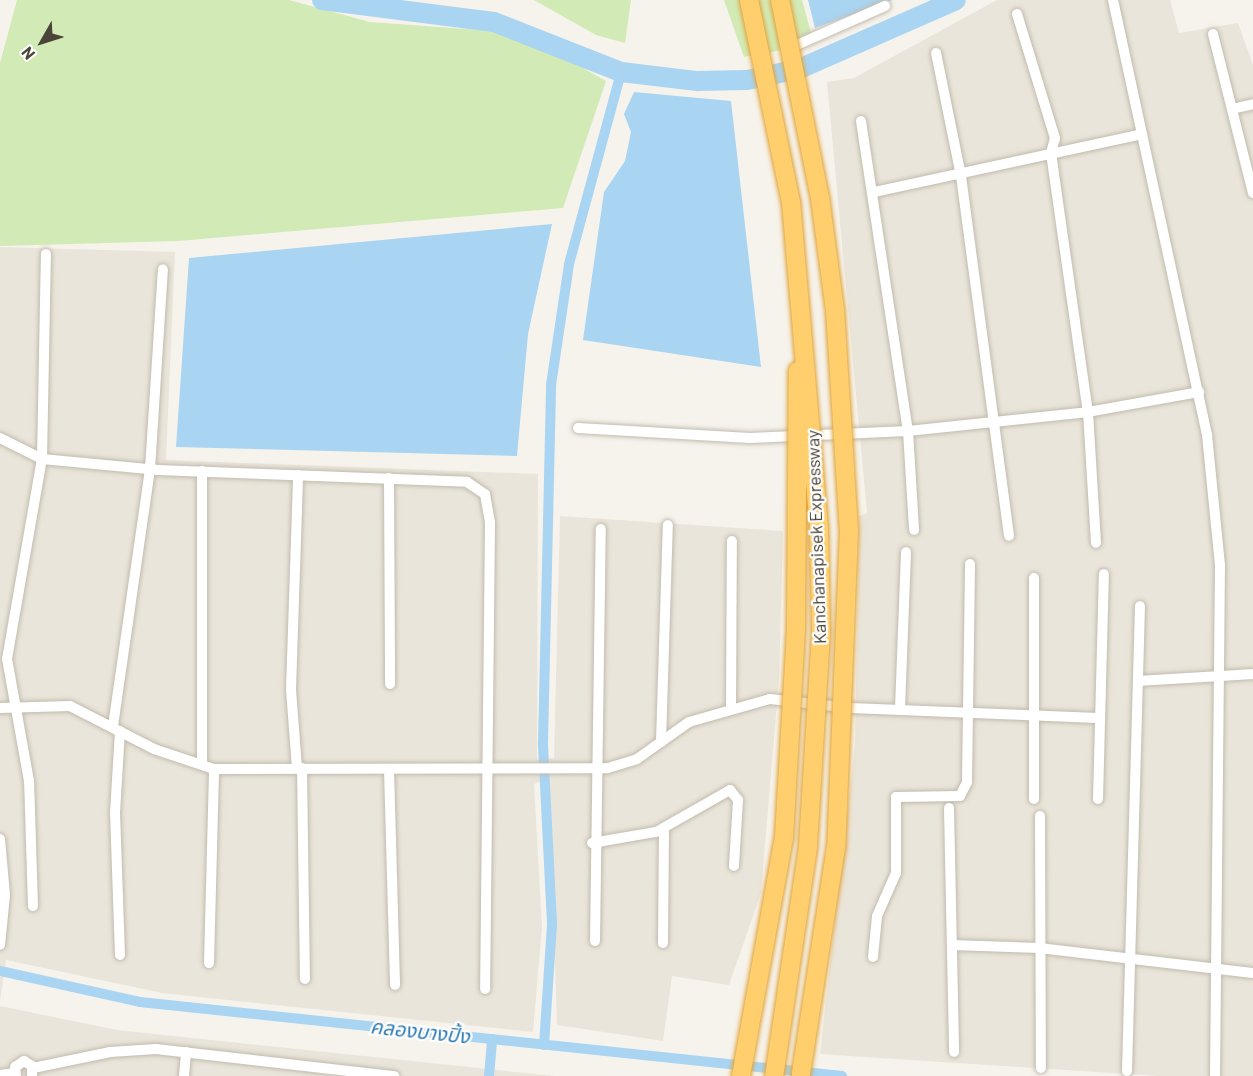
<!DOCTYPE html>
<meta charset="utf-8">
<style>
body{margin:0}
#map{position:relative;width:1253px;height:1076px;overflow:hidden;background:#f6f3ec;font-family:Barlow,"Noto Sans Thai",sans-serif}
div>[style]{position:absolute}
[style*='--x']{left:calc(var(--x)*1px);top:calc(var(--y)*1px);width:calc(var(--w)*1px);rotate:calc(var(--a)*1deg)}
.residential>*{inset:0;background:#eae5da}
.green>*{inset:0;background:#d2eab5}
.water>*{inset:0;background:#a9d4f2}
.canal>*{height:10px;margin:-5px;padding:0 5px;transform-origin:5px;border-radius:5px;background:#a9d4f2}
.river>*{height:20px;margin:-10px;padding:0 10px;transform-origin:10px;border-radius:10px;background:#a9d4f2}
.roads{filter:drop-shadow(0 0 2px #c2bbae) drop-shadow(0 0 2px #c2bbae)}
.street>*{height:10px;margin:-5px;padding:0 5px;transform-origin:5px;border-radius:5px;background:#fff}
.bridges{filter:drop-shadow(0 0 2px #e0a43c) drop-shadow(0 0 2px #e0a43c)}
.highway-bridge>*{height:18px;margin:-9px;padding:0 9px;transform-origin:9px;border-radius:9px;background:#ffcf6e}
span{translate:-50% -50%;white-space:nowrap;text-align:center;line-height:1.15;-webkit-text-stroke:4.5px #fff;paint-order:stroke}
.street-label{font-size:18px;color:#4b4439}
.water-label{font-size:20px;color:#2e7ab2;font-style:italic}
.north{position:absolute;left:12px;top:12px;width:60px;height:60px;-webkit-text-stroke:4px #fff;paint-order:stroke;rotate:231deg;font-size:16px;font-weight:700;line-height:24px;text-align:center;color:#4b4439}
.north::after{content:'';display:block;margin:auto;width:21px;height:27px;background:#4b4439;clip-path:polygon(50% 0,100% 100%,50% 72%,0 100%)}
</style>
<div id="map">
<div class="residential">
<div style="clip-path:polygon(997px 0,1170px 0,1179px 33px,1238px 23px,1253px 65px,1253px 1076px,1158px 1076px,820px 1054px,855px 745px,859px 516px,867px 513px,827px 82px,854px 78px)"></div>
<div style="clip-path:polygon(0 247px,175px 252px,166px 460px,538px 474px,537px 760px,554px 758px,560px 516px,783px 531px,779px 679px,761px 893px,729px 985px,672px 976px,663px 1041px,557px 1025px,549px 778px,534px 784px,542px 927px,533px 1032px,162px 993px,6px 960px,0 1001px)"></div>
<div style="clip-path:polygon(0 1006px,117px 1030px,554px 1076px,0 1076px)"></div>
</div>
<div class="green">
<div style="clip-path:polygon(17px 0,289px 0,370px 22px,521px 33px,606px 81px,563px 208px,178px 241px,0 246px,0 63px)"></div>
<div style="clip-path:polygon(534px 0,631px 0,625px 43px,596px 35px)"></div>
<div style="clip-path:polygon(724px 0,802px 0,814px 44px,744px 57px)"></div>
</div>
<div class="water">
<div style="clip-path:polygon(808px 0,893px 0,815px 28px)"></div>
<div style="clip-path:polygon(634px 92px,731px 101px,761px 367px,583px 340px,604px 192px,625px 161px,631px 132px,624px 114px)"></div>
<div style="clip-path:polygon(552px 224px,528px 334px,517px 456px,176px 447px,189px 258px)"></div>
</div>
<div class="canal">
<div style="--x:0;--y:971;--w:143;--a:12.5"></div>
<div style="--x:140;--y:1002;--w:706;--a:6.02"></div>
<div style="--x:544;--y:1045;--w:122;--a:-86.2"></div>
<div style="--x:552;--y:923;--w:180;--a:-92.9"></div>
<div style="--x:543;--y:743;--w:358;--a:-88.7"></div>
<div style="--x:551;--y:385;--w:122;--a:-81.5"></div>
<div style="--x:569;--y:264;--w:199;--a:-74.8"></div>
<div style="--x:489;--y:1076;--w:37;--a:-85"></div>
</div>
<div class="river">
<div style="--x:322;--y:0;--w:173;--a:7.3"></div>
<div style="--x:494;--y:22;--w:136;--a:21.5"></div>
<div style="--x:621;--y:72;--w:77;--a:6.8"></div>
<div style="--x:697;--y:81;--w:50;--a:-1.1"></div>
<div style="--x:747;--y:80;--w:53;--a:-11.9"></div>
<div style="--x:799;--y:69;--w:171;--a:-23.7"></div>
</div>
<div class="roads">
<div class="street">
<div style="--x:1113;--y:0;--w:445;--a:77.8"></div>
<div style="--x:1207;--y:435;--w:131;--a:84.3"></div>
<div style="--x:1220;--y:565;--w:511;--a:90.56"></div>
<div style="--x:1017;--y:14;--w:130;--a:73"></div>
<div style="--x:1055;--y:138;--w:16;--a:105"></div>
<div style="--x:1051;--y:153;--w:262;--a:81.9"></div>
<div style="--x:1088;--y:412;--w:131;--a:86.5"></div>
<div style="--x:1213;--y:34;--w:164;--a:75.9"></div>
<div style="--x:790;--y:48;--w:104;--a:-23.9"></div>
<div style="--x:936;--y:53;--w:126;--a:78.5"></div>
<div style="--x:961;--y:176;--w:363;--a:82.4"></div>
<div style="--x:1232;--y:109;--w:22;--a:-13"></div>
<div style="--x:861;--y:121;--w:314;--a:81.4"></div>
<div style="--x:908;--y:431;--w:99;--a:86.5"></div>
<div style="--x:874;--y:192;--w:274;--a:-12.2"></div>
<div style="--x:578;--y:428;--w:172;--a:3.3"></div>
<div style="--x:750;--y:438;--w:158;--a:-2.5"></div>
<div style="--x:908;--y:431;--w:181;--a:-6"></div>
<div style="--x:1088;--y:412;--w:113;--a:-10.2"></div>
<div style="--x:0;--y:438;--w:47;--a:26.6"></div>
<div style="--x:42;--y:459;--w:117;--a:5.4"></div>
<div style="--x:158;--y:470;--w:309;--a:2.2"></div>
<div style="--x:467;--y:482;--w:22;--a:34"></div>
<div style="--x:485;--y:494;--w:29;--a:80"></div>
<div style="--x:490;--y:523;--w:466;--a:90.6"></div>
<div style="--x:389;--y:478;--w:206;--a:89.7"></div>
<div style="--x:1034;--y:578;--w:221;--a:90"></div>
<div style="--x:1138;--y:681;--w:115;--a:-3.5"></div>
<div style="--x:731;--y:707;--w:166;--a:-89.7"></div>
<div style="--x:0;--y:708;--w:70;--a:-1.6"></div>
<div style="--x:70;--y:706;--w:94;--a:27.1"></div>
<div style="--x:154;--y:749;--w:63;--a:18.4"></div>
<div style="--x:214;--y:769;--w:394;--a:-0.1"></div>
<div style="--x:608;--y:768;--w:30;--a:-17"></div>
<div style="--x:637;--y:759;--w:64;--a:-35.4"></div>
<div style="--x:689;--y:722;--w:84;--a:-15.9"></div>
<div style="--x:770;--y:699;--w:81;--a:6.4"></div>
<div style="--x:850;--y:708;--w:249;--a:2.3"></div>
<div style="--x:900;--y:709;--w:157;--a:-87.8"></div>
<div style="--x:113;--y:726;--w:260;--a:-81.8"></div>
<div style="--x:150;--y:469;--w:200;--a:-86.3"></div>
<div style="--x:120;--y:731;--w:81;--a:93.5"></div>
<div style="--x:115;--y:812;--w:143;--a:88"></div>
<div style="--x:661;--y:742;--w:217;--a:-88.2"></div>
<div style="--x:202;--y:765;--w:294;--a:-90"></div>
<div style="--x:297;--y:768;--w:78;--a:-94.4"></div>
<div style="--x:291;--y:690;--w:215;--a:-88.1"></div>
<div style="--x:302;--y:768;--w:211;--a:89.2"></div>
<div style="--x:389;--y:769;--w:216;--a:88.4"></div>
<div style="--x:1098;--y:799;--w:225;--a:-88.5"></div>
<div style="--x:949;--y:808;--w:244;--a:88.8"></div>
<div style="--x:1040;--y:816;--w:252;--a:89.8"></div>
<div style="--x:0;--y:839;--w:56;--a:84.9"></div>
<div style="--x:5;--y:895;--w:50;--a:95.7"></div>
<div style="--x:592;--y:843;--w:65;--a:-9.8"></div>
<div style="--x:656;--y:832;--w:85;--a:-29.6"></div>
<div style="--x:730;--y:790;--w:13;--a:51"></div>
<div style="--x:738;--y:800;--w:66;--a:93.5"></div>
<div style="--x:33;--y:906;--w:125;--a:-91.8"></div>
<div style="--x:29;--y:781;--w:124;--a:-100.2"></div>
<div style="--x:7;--y:659;--w:203;--a:-80.1"></div>
<div style="--x:42;--y:459;--w:205;--a:-88.9"></div>
<div style="--x:595;--y:941;--w:412;--a:-89.2"></div>
<div style="--x:663;--y:943;--w:115;--a:-89.5"></div>
<div style="--x:952;--y:945;--w:87;--a:2"></div>
<div style="--x:1039;--y:948;--w:215;--a:6.7"></div>
<div style="--x:873;--y:957;--w:41;--a:-84.4"></div>
<div style="--x:877;--y:916;--w:47;--a:-66.2"></div>
<div style="--x:896;--y:873;--w:76;--a:-90"></div>
<div style="--x:896;--y:797;--w:64;--a:-0.9"></div>
<div style="--x:960;--y:796;--w:16;--a:-63"></div>
<div style="--x:967;--y:782;--w:218;--a:-89.2"></div>
<div style="--x:209;--y:963;--w:194;--a:-88.5"></div>
<div style="--x:33;--y:1068;--w:79;--a:-11.7"></div>
<div style="--x:110;--y:1052;--w:46;--a:-3.7"></div>
<div style="--x:156;--y:1049;--w:240;--a:6.5"></div>
<div style="--x:1127;--y:1071;--w:465;--a:-88.4"></div>
<div style="--x:0;--y:1075;--w:15;--a:-8"></div>
<div style="--x:16;--y:1076;--w:9;--a:-96"></div>
<div style="--x:15;--y:1067;--w:11;--a:-34"></div>
<div style="--x:24;--y:1061;--w:9;--a:32"></div>
<div style="--x:32;--y:1066;--w:10;--a:90"></div>
<div style="--x:184;--y:1076;--w:24;--a:-85"></div>
</div>
</div>
<div class="bridges">
<div class="highway-bridge">
<div style="--x:749;--y:0;--w:206;--a:78.3"></div>
<div style="--x:791;--y:202;--w:327;--a:85.1"></div>
<div style="--x:819;--y:528;--w:105;--a:88.9"></div>
<div style="--x:821;--y:633;--w:214;--a:93.5"></div>
<div style="--x:808;--y:847;--w:232;--a:98.4"></div>
<div style="--x:780;--y:0;--w:202;--a:78.6"></div>
<div style="--x:820;--y:198;--w:113;--a:82.4"></div>
<div style="--x:835;--y:310;--w:220;--a:86.4"></div>
<div style="--x:849;--y:530;--w:317;--a:92.3"></div>
<div style="--x:836;--y:847;--w:230;--a:98.8"></div>
<div style="--x:741;--y:1076;--w:242;--a:-79.8"></div>
<div style="--x:784;--y:838;--w:211;--a:-86.7"></div>
<div style="--x:796;--y:627;--w:256;--a:-89.6"></div>
</div>
</div>
<div class="street-label">
<span style="left:816px;top:537px;rotate:-92deg">Kanchanapisek Expressway</span>
</div>
<div class="water-label">
<span style="left:420px;top:1031px;rotate:6deg">คลองบางปิ้ง</span>
</div>
<div class="north">N</div>
</div>
